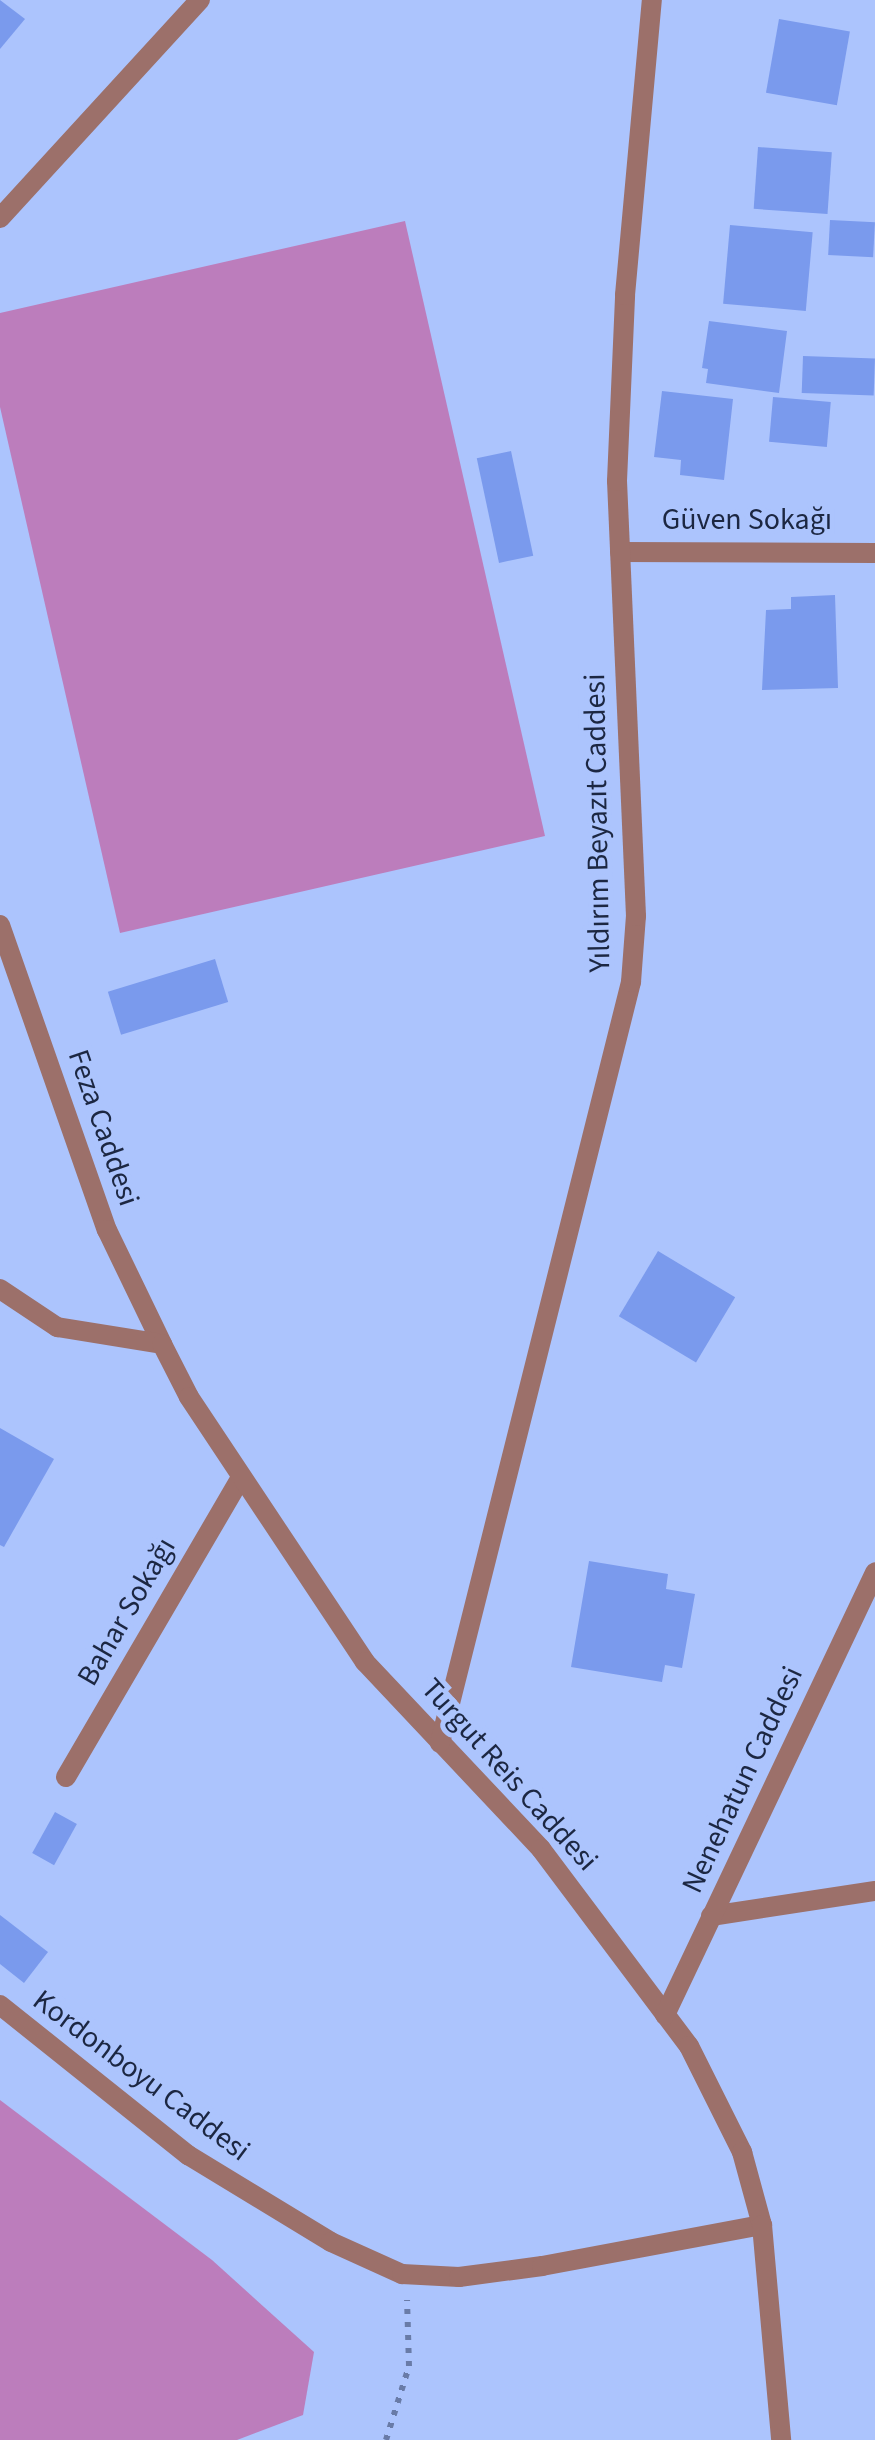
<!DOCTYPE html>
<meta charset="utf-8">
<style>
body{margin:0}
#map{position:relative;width:875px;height:2440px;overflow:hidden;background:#acc4fd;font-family:"Source Sans 3",sans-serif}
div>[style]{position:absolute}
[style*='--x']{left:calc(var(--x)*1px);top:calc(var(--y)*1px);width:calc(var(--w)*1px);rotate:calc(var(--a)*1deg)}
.green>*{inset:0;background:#bc7dbc}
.building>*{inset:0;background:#7a9aed;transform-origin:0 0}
.path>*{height:6px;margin-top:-3px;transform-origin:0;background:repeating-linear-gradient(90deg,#697ba7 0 5px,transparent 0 13px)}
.minor>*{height:20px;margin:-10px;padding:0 10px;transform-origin:10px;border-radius:10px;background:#9c706a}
.tertiary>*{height:20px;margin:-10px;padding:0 10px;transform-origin:10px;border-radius:10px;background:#9c706a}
span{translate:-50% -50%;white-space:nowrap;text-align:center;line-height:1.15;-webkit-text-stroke:10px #acc4fd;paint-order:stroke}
.street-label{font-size:30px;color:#1c2742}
</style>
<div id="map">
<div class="green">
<div style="clip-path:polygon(405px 221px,545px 836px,120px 933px,0 407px,0 313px)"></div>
<div style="clip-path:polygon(0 2100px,212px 2260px,314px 2352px,303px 2415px,237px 2440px,0 2440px)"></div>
</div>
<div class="building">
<div style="clip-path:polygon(0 0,25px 19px,0 49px)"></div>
<div style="left:779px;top:19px;width:72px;height:75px;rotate:10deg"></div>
<div style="left:758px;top:147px;width:74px;height:62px;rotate:4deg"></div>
<div style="left:830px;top:220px;width:45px;height:35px;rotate:3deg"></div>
<div style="left:730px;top:225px;width:83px;height:79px;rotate:5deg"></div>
<div style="clip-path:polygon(709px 321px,787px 331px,779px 393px,706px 383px,708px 369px,702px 368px)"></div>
<div style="left:803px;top:356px;width:72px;height:37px;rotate:2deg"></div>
<div style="clip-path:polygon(662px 391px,733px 399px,724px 480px,680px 475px,681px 460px,654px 457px)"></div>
<div style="left:773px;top:397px;width:58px;height:45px;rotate:5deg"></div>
<div style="left:511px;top:451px;width:107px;height:35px;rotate:78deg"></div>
<div style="clip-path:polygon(835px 595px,838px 688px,762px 690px,766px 610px,791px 609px,791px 597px)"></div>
<div style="left:215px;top:959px;width:45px;height:112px;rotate:73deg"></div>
<div style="left:658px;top:1251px;width:90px;height:76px;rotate:31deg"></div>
<div style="clip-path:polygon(0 1428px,54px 1459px,4px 1547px,0 1545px)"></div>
<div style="clip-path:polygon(589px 1561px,668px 1574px,666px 1589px,695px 1594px,682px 1668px,665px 1665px,662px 1682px,571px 1667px)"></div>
<div style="left:55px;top:1812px;width:25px;height:47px;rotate:29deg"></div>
<div style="clip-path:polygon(0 1915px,48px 1952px,24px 1983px,0 1964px)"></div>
</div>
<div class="path">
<div style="--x:386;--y:2440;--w:77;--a:-72.7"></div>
<div style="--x:409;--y:2366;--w:66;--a:-91.7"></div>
</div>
<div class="minor">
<div style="--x:620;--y:552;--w:255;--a:0.2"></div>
<div style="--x:66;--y:1777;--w:347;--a:-59.7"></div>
<div style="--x:711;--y:1916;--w:166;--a:-8.7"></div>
<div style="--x:0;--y:2005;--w:241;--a:38.6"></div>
<div style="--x:188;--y:2155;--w:167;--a:31.3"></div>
<div style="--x:331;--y:2242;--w:78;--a:24.3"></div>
<div style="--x:402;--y:2274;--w:57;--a:3"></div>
<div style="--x:459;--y:2277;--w:84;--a:-7.5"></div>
<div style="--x:542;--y:2266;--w:224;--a:-10.6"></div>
</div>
<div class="tertiary">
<div style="--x:0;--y:218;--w:296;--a:-47.5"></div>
<div style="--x:0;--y:925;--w:323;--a:70.7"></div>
<div style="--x:107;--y:1230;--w:127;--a:64.2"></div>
<div style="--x:0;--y:1289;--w:69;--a:33.7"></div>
<div style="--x:57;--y:1327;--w:106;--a:9.2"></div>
<div style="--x:162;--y:1344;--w:59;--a:63"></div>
<div style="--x:189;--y:1397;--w:318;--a:56.4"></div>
<div style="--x:365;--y:1662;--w:257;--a:46.7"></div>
<div style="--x:541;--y:1849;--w:246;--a:53.1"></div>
<div style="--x:689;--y:2046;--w:119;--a:63.4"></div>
<div style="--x:742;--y:2152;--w:76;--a:74.7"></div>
<div style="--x:762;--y:2225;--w:216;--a:84.9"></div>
<div style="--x:440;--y:1743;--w:785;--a:-75.91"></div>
<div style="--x:631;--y:982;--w:66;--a:-85.7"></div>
<div style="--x:636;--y:916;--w:435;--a:-92.5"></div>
<div style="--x:617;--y:481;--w:186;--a:-87.5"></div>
<div style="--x:625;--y:295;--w:296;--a:-84.8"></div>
<div style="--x:665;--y:2015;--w:490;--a:-64.6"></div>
</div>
<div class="street-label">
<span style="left:747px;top:520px">Güven Sokağı</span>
<span style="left:598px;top:823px;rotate:-91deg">Yıldırım Beyazıt Caddesi</span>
<span style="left:103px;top:1128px;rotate:71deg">Feza Caddesi</span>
<span style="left:127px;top:1612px;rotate:-60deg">Bahar Sokağı</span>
<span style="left:509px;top:1775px;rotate:48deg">Turgut Reis Caddesi</span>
<span style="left:743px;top:1780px;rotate:-65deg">Nenehatun Caddesi</span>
<span style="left:141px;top:2076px;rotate:37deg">Kordonboyu Caddesi</span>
</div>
</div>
